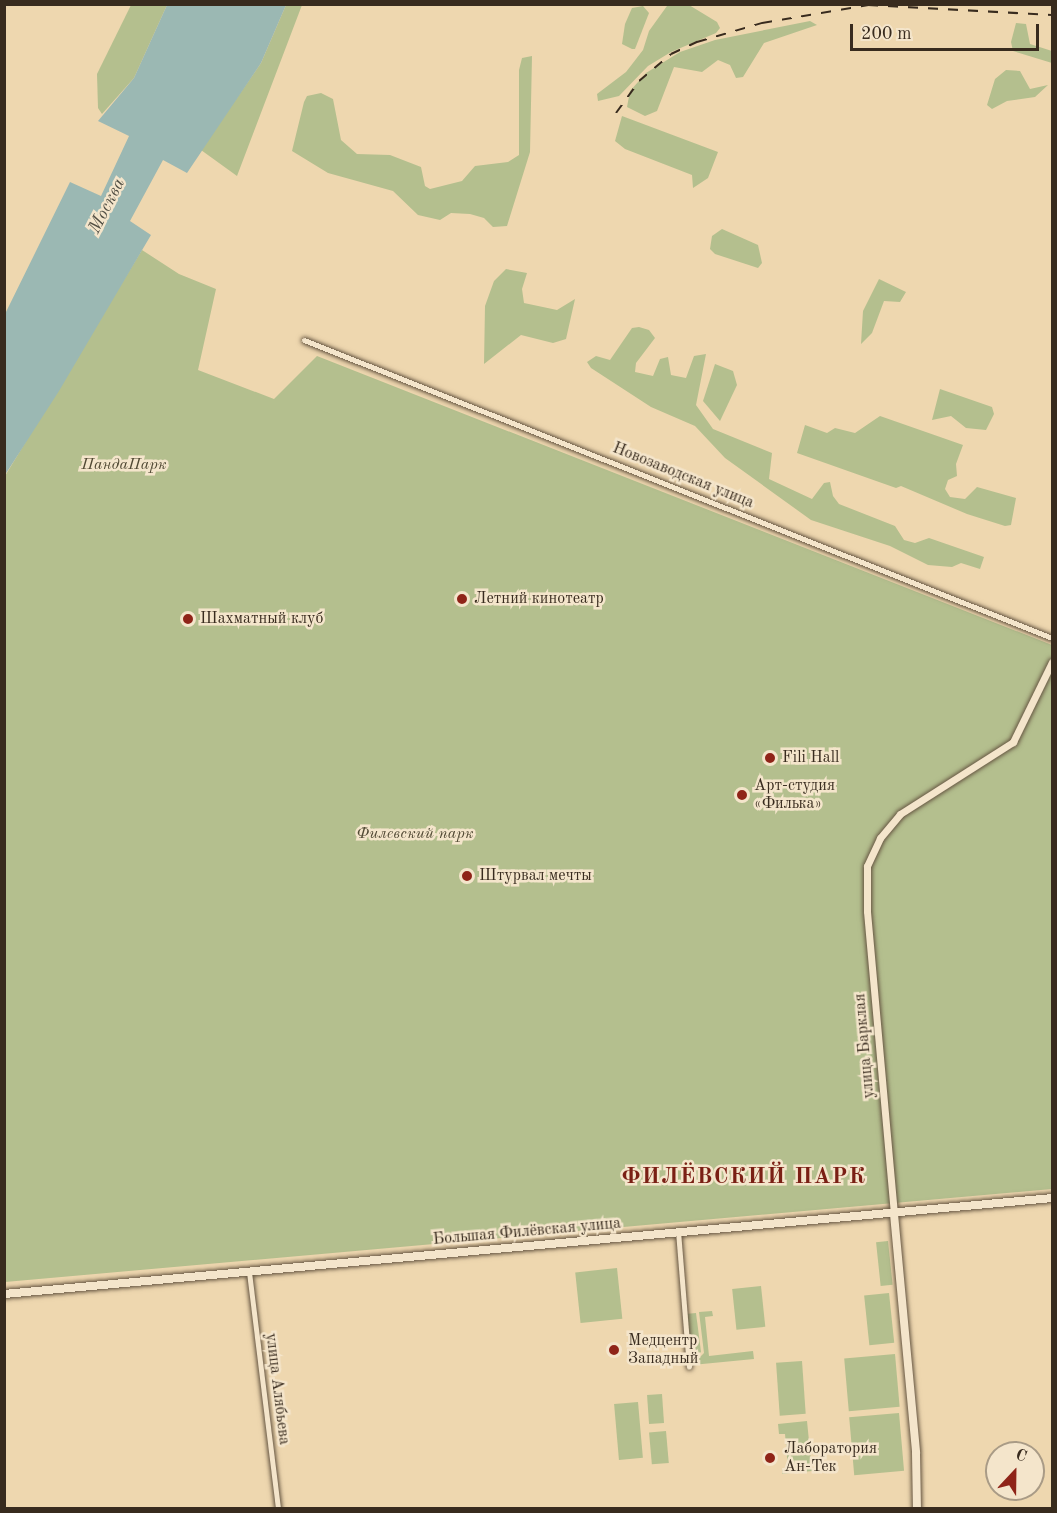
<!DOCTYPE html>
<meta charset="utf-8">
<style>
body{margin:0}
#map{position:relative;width:1057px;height:1513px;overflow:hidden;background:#eed7af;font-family:"Old Standard TT",serif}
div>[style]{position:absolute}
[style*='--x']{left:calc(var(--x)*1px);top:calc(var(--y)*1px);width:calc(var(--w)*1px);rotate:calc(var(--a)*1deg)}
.green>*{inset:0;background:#b4bf8e;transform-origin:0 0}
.water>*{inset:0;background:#9bb8b3}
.roads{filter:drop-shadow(0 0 2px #665642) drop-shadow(0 0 2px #665642)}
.minor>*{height:5px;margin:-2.5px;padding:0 2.5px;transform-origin:2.5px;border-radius:2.5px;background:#f4e5cb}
.tertiary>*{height:7px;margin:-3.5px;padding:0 3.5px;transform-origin:3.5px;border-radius:3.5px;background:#f4e5cb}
.secondary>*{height:8px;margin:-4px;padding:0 4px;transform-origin:4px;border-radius:4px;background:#f4e5cb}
.rail>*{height:2px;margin-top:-1px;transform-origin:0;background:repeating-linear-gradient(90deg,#382b1e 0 10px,transparent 0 20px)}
.dots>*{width:16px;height:16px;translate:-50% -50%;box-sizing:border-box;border:3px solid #f4e5cb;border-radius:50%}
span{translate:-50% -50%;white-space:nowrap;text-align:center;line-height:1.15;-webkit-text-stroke:5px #f4e5cb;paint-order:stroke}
.park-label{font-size:16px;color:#514934;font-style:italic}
.street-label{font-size:16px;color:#382b1e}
.poi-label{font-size:16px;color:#382b1e}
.left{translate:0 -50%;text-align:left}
.water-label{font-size:18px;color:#514e43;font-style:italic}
.district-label{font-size:22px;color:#7a1f14;font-weight:700;letter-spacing:1.5px}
.frame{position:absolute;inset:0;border:6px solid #382b1e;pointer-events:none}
.north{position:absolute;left:985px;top:1441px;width:60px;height:60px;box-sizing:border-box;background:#f4e5cb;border:2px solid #a99b86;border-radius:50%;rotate:22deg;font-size:16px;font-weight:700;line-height:24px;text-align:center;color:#382b1e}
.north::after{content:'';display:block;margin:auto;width:21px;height:27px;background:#8f2418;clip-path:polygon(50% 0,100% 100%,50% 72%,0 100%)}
.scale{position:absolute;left:850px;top:24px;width:189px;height:27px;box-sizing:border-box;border:3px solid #382b1e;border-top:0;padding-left:8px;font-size:18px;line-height:21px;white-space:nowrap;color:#382b1e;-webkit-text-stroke:4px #f4e5cb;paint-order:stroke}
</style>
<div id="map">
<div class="green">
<div style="clip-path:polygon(131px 5px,167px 5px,134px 78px,102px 114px,98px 108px,97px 74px)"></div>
<div style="clip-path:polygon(286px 5px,302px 5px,237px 176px,201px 150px,261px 63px)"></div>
<div style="clip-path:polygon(689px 5px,717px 22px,720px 28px,716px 33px,671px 52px,648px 66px,619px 96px,598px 101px,597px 94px,626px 72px,643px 50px,649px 31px,667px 6px)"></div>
<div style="clip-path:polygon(643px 6px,649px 13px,635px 49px,632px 49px,622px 44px,625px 24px,632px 8px)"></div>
<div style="clip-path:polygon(810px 21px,817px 25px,764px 43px,743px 77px,736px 78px,730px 65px,718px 60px,702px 72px,674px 67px,657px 111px,645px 116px,627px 107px,630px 91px,646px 73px,680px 52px,715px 40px)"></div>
<div style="clip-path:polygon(1016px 23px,1026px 24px,1030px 44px,1052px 51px,1052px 63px,1013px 51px,1011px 42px)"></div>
<div style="clip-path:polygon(532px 56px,530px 152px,507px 226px,493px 227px,484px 218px,470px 214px,451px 213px,440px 220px,418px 215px,393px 191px,328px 173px,292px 151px,304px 102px,307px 96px,321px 93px,333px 99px,341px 140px,357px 154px,390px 155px,421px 167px,425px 186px,430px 189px,462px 181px,475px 166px,508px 162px,519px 155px,519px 70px,522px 58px)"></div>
<div style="clip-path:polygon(1006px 70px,1020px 71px,1030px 89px,1048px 85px,1035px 97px,1007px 101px,992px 109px,987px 105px,995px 79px)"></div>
<div style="clip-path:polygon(622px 116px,718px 152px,708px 178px,693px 188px,692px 175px,625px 149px,615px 141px)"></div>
<div style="clip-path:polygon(722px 229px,758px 245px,762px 263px,758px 268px,715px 254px,710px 249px,712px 236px)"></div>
<div style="clip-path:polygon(142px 250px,179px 274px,216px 289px,198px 370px,274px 399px,317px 356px,1052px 645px,1052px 1189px,5px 1282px,5px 476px)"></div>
<div style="clip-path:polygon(506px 269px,527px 273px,522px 289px,524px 303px,557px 310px,575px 299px,566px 339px,553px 343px,521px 335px,484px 364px,485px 306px,494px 281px)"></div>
<div style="clip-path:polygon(879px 279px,906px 292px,900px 302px,884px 301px,872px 333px,861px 344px,863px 311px)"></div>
<div style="clip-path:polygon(639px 327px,649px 330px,655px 338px,636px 363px,635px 372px,653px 376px,660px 359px,668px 357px,671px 375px,686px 378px,694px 356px,706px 354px,696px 405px,713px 429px,772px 453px,769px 479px,812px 499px,824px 483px,830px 482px,833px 496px,839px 504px,895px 526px,904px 540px,915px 543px,929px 538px,984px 557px,980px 569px,961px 563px,952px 567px,928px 565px,890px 546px,811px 520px,725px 458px,695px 426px,651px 407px,591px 368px,587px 362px,596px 356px,610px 360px,632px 328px)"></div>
<div style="clip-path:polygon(715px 364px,733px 371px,737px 385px,720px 421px,703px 401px)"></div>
<div style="clip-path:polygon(940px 389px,992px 407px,994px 414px,986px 430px,966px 428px,951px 416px,932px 420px)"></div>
<div style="clip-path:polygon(880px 416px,963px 445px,956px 464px,957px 476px,948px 480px,945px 489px,950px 497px,965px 499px,977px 487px,1016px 498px,1011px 525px,1005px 526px,967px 514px,901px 486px,896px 488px,797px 453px,805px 425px,827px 433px,835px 428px,855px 433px)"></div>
<div style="left:888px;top:1241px;width:44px;height:12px;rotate:84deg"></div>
<div style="left:617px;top:1268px;width:51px;height:42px;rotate:84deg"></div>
<div style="left:761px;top:1286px;width:41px;height:29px;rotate:84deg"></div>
<div style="left:889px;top:1293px;width:50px;height:25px;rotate:84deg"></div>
<div style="clip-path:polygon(712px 1311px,713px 1316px,705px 1317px,709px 1356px,753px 1351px,754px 1359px,692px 1365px,704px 1353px,699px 1312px)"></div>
<div style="clip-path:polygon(696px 1313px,701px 1352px,691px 1361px,685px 1314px)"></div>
<div style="left:895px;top:1354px;width:53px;height:51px;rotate:85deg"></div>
<div style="left:802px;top:1361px;width:53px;height:26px;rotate:86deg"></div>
<div style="left:662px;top:1394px;width:29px;height:15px;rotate:86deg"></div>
<div style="left:638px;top:1402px;width:56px;height:24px;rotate:85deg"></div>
<div style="left:899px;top:1413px;width:58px;height:50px;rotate:85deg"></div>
<div style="clip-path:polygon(807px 1421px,812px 1471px,782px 1474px,782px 1470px,788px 1469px,785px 1434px,779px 1434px,778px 1424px)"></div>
<div style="left:666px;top:1431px;width:32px;height:17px;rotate:85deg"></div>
</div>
<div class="water">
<div style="clip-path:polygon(167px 5px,286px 5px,261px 63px,187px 173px,163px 160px,130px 221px,151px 235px,59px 391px,5px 475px,5px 314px,70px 182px,101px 196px,129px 136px,98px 121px,134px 78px)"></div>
</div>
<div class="roads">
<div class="minor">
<div style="--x:304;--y:340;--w:805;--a:21.72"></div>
<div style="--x:678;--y:1231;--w:136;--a:85.4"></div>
<div style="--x:249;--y:1272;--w:238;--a:83"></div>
</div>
<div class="tertiary">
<div style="--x:894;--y:1214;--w:304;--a:-95.1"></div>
<div style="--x:867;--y:911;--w:45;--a:-90"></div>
<div style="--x:867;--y:866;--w:31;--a:-65"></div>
<div style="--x:880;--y:838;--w:31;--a:-50"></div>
<div style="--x:900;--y:814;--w:134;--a:-32.5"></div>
<div style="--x:1013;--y:742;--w:89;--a:-64"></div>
</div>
<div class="secondary">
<div style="--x:894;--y:1214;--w:240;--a:84.7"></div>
<div style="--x:916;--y:1453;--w:55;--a:89"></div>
<div style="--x:4;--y:1294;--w:1052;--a:-5.23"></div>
</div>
</div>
<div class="rail">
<div style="--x:616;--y:113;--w:39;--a:-54"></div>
<div style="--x:639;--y:81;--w:42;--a:-40.2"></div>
<div style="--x:671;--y:54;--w:29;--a:-25"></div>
<div style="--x:697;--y:42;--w:68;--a:-16.3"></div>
<div style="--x:762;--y:23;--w:108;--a:-9.6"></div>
<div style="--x:868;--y:5;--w:184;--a:3.1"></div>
</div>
<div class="dots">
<div style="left:462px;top:599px;background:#8f2418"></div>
<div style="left:188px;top:619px;background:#8f2418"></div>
<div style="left:770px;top:758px;background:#8f2418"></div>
<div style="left:742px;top:795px;background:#8f2418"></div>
<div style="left:467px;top:876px;background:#8f2418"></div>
<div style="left:614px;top:1350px;background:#8f2418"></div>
<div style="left:770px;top:1458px;background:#8f2418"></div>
</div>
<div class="park-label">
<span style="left:124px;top:465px">ПандаПарк</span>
<span style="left:415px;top:834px">Филевский парк</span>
</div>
<div class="street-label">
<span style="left:683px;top:476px;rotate:22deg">Новозаводская улица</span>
<span style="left:865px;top:1046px;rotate:-95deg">улица Барклая</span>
<span style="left:527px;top:1232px;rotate:-5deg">Большая Филёвская улица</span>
<span style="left:277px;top:1389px;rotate:83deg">улица Алябьева</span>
</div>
<div class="poi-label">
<span class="left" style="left:474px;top:599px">Летний кинотеатр</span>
<span class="left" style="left:200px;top:619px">Шахматный клуб</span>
<span class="left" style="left:782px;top:758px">Fili Hall</span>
<span class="left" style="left:754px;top:795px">Арт-студия<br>«Филька»</span>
<span class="left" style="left:479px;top:876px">Штурвал мечты</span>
<span class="left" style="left:628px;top:1350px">Медцентр<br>Западный</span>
<span class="left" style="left:784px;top:1458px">Лаборатория<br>Ан-Тек</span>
</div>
<div class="water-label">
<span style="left:107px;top:206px;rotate:-63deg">Москва</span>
</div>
<div class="district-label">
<span style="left:744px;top:1178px">ФИЛЁВСКИЙ ПАРК</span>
</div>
<div class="frame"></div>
<div class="north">С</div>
<div class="scale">200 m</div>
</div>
